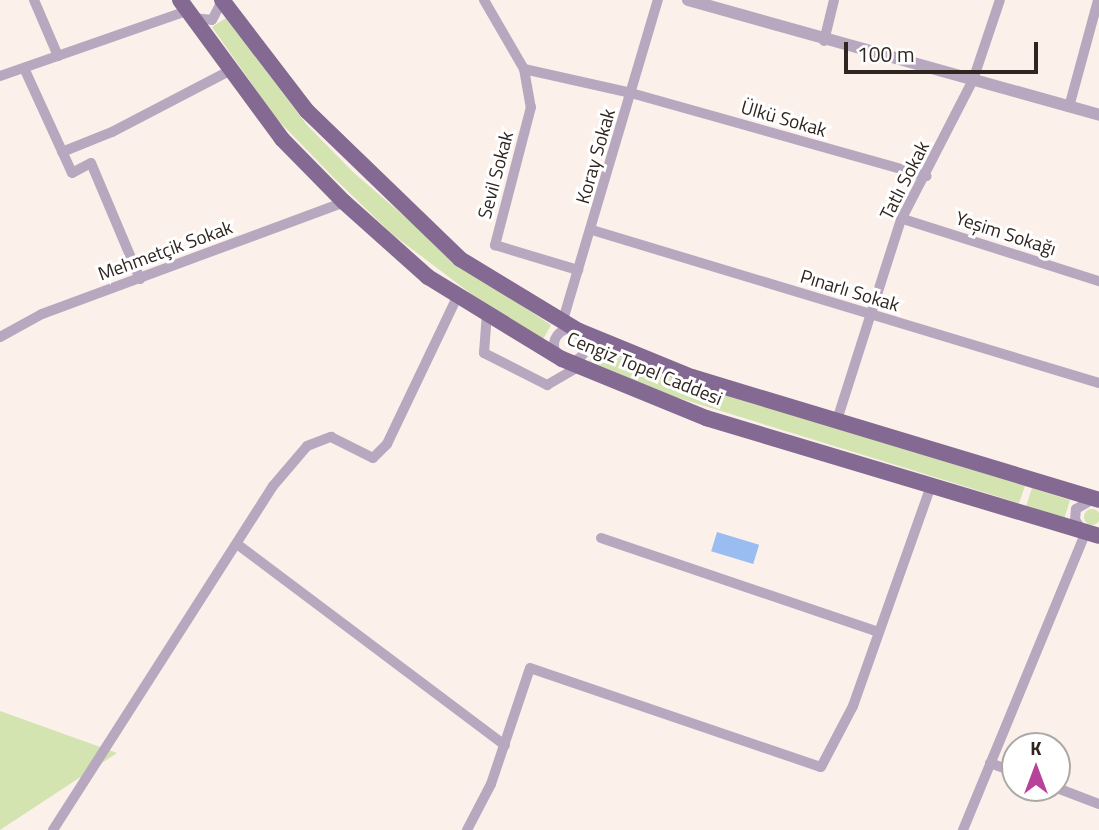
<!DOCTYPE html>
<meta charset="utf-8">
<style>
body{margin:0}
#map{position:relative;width:1099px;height:830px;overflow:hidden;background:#fbf0ea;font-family:"Titillium Web",sans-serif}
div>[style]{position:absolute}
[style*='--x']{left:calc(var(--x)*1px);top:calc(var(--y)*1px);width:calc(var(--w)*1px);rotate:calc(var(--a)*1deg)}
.green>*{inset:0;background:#d3e4b0;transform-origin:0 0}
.round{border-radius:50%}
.water>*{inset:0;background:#9abdf1;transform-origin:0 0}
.minor>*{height:10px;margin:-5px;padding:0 5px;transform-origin:5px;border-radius:5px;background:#b7a8bf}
.minor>.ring{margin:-5px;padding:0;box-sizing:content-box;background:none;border:10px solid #b7a8bf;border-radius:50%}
.tertiary>*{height:12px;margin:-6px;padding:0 6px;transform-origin:6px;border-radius:6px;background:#b7a8bf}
.primary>*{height:16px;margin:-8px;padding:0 8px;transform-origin:8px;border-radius:8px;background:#846993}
span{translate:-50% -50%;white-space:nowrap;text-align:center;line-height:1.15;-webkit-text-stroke:6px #fff;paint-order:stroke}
.street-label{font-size:19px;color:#302621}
.north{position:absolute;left:1001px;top:732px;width:70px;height:70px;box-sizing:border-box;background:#fff;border:2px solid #aca8a6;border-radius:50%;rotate:0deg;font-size:19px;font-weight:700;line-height:28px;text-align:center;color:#302621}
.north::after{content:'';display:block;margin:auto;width:24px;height:32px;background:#b84299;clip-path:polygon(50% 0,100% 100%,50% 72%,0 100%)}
.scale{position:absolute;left:844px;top:42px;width:194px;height:32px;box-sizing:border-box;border:4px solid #302621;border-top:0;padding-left:9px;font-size:21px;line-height:24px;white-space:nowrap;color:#302621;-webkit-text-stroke:5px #fff;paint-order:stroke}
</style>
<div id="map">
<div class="green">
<div style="clip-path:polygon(226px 18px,307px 125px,353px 172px,457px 262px,551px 325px,542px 341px,515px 327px,392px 234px,333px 177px,275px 117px,212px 27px)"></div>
<div style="clip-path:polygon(596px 347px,664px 376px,1025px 486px,1019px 503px,666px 394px,589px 361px)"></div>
<div style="left:1032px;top:488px;width:40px;height:20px;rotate:18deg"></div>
<div class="round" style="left:1084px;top:509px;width:16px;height:16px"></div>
<div style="clip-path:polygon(0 711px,117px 753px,0 830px)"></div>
</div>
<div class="water">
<div style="left:717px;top:532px;width:44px;height:20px;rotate:17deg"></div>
</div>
<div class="minor">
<div style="--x:34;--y:0;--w:61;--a:66.8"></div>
<div style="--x:484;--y:0;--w:80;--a:59.9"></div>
<div style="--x:524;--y:69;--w:110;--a:12.6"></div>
<div style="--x:631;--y:93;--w:307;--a:15.7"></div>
<div style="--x:194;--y:18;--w:18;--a:6"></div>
<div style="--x:212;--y:20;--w:21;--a:-62"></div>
<div style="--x:824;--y:41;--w:42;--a:-76.3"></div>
<div style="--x:24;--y:68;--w:115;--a:65.4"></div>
<div style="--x:72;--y:173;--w:21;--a:-28"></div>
<div style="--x:91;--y:163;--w:126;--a:67.1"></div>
<div style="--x:524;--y:69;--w:39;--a:80"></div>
<div style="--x:531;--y:107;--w:143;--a:104.6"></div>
<div style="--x:495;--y:245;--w:87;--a:16.8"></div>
<div style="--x:0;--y:76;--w:198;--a:-19.2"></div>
<div style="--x:1069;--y:107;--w:111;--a:-74.8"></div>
<div style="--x:62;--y:152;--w:54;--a:-21.8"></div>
<div style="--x:112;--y:132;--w:132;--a:-27.5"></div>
<div style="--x:903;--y:219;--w:206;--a:17.6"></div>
<div style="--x:592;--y:230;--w:530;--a:16.79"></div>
<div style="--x:487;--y:313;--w:40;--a:94.3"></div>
<div style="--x:484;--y:353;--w:71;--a:26.9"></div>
<div style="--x:547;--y:385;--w:36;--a:-30"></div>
<div style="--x:563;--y:320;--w:334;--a:-73.5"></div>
<div class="ring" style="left:554px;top:329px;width:22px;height:22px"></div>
<div style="--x:0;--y:337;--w:48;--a:-28.7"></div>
<div style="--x:42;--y:314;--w:322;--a:-20.3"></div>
<div style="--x:837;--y:420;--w:210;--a:-72.3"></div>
<div style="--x:901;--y:220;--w:157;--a:-62.8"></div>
<div style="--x:973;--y:80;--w:84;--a:-71.4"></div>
<div style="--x:1082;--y:530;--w:12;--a:-125"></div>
<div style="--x:1075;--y:520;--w:11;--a:-85"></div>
<div style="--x:1076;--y:509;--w:20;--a:-30"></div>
<div style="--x:601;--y:538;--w:293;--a:18.7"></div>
<div style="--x:237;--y:544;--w:335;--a:36.9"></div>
<div style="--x:990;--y:763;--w:27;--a:20"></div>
<div style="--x:1057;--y:788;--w:45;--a:20.9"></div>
<div style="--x:53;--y:830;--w:408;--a:-57.4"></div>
<div style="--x:273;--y:486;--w:52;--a:-49.6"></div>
<div style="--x:307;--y:446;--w:26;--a:-21"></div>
<div style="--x:331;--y:437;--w:47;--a:26.6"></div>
<div style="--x:373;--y:458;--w:20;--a:-45"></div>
<div style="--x:387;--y:444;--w:165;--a:-64.5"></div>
<div style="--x:467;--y:830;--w:52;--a:-62.4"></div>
<div style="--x:491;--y:784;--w:122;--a:-71.4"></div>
<div style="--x:530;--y:668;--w:307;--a:18.8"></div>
<div style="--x:821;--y:767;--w:69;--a:-62.3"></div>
<div style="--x:853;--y:706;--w:233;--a:-70.5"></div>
<div style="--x:963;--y:830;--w:322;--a:-67.6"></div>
</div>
<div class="tertiary">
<div style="--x:688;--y:0;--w:427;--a:15.6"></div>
</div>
<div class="primary">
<div style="--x:180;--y:0;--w:172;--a:53.7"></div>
<div style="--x:282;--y:139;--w:88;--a:45.5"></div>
<div style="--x:344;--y:202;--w:113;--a:41.8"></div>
<div style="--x:428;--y:277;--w:157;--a:31.5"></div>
<div style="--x:562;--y:359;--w:156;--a:22.3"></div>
<div style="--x:706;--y:418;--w:410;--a:16.7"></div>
<div style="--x:222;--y:0;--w:140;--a:52.6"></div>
<div style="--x:307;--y:111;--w:213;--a:44"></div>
<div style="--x:460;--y:259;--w:139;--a:31.2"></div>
<div style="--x:579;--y:331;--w:122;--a:22.2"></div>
<div style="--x:692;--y:377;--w:425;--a:16.8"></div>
</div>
<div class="street-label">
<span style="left:784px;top:118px;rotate:16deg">Ülkü Sokak</span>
<span style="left:595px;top:156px;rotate:-74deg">Koray Sokak</span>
<span style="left:495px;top:175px;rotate:-75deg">Sevil Sokak</span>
<span style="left:904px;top:180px;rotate:-63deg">Tatlı Sokak</span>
<span style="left:1006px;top:233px;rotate:18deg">Yeşim Sokağı</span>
<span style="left:165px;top:250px;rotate:-20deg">Mehmetçik Sokak</span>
<span style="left:850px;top:290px;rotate:17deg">Pınarlı Sokak</span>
<span style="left:645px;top:368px;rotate:22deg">Cengiz Topel Caddesi</span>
</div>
<div class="north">K</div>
<div class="scale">100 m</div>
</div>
